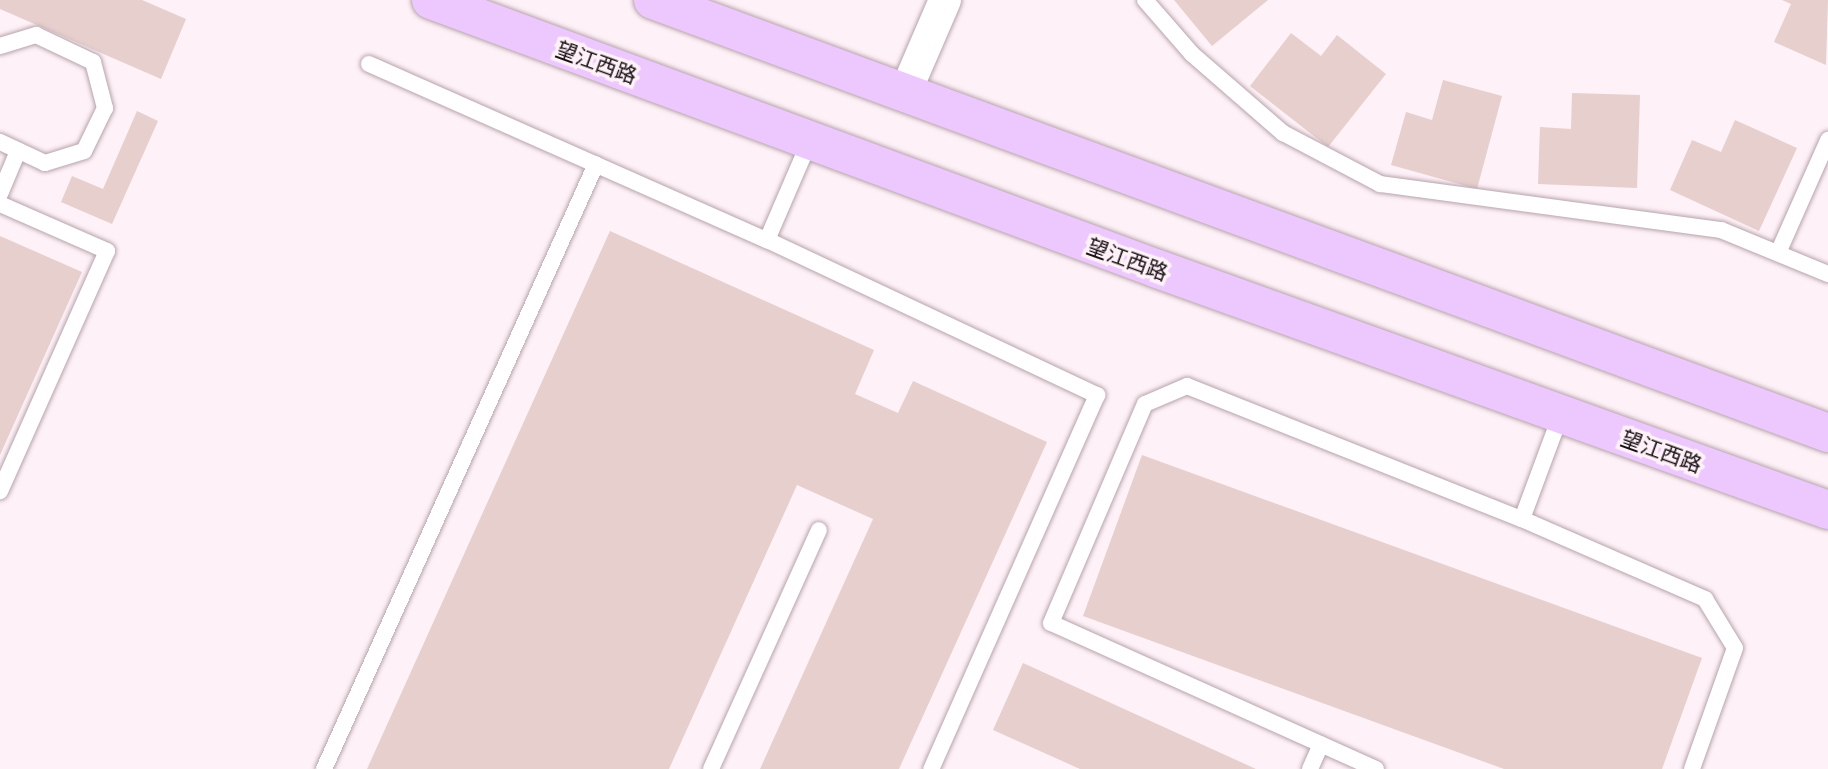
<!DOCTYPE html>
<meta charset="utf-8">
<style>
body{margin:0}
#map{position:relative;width:1828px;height:769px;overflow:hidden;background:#fef1f7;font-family:Literata,"Noto Sans SC",serif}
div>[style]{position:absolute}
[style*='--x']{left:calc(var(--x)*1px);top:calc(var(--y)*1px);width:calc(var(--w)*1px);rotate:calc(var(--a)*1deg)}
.building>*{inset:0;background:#e6cfcd}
.roads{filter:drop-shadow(0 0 2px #b7a3ac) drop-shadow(0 0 2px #b7a3ac)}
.lane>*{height:16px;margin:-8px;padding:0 8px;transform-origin:8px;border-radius:8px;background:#fff}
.street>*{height:32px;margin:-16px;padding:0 16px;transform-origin:16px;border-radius:16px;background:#fff}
.primary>*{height:38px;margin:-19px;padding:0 19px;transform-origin:19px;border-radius:19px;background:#ecc8fe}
span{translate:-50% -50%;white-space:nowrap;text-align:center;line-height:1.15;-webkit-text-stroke:7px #fef1f7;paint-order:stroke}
.street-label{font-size:21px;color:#181114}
</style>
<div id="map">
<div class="building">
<div style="clip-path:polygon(0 0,142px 0,186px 19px,161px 79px,0 9px)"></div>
<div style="clip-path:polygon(1174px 0,1268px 0,1212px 46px)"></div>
<div style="clip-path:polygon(1782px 0,1828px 0,1826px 65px,1774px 42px,1791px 4px)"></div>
<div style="clip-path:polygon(1291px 33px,1321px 56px,1337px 35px,1386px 74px,1328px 147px,1250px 86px)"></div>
<div style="clip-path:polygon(1443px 80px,1502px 96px,1477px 189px,1391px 165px,1406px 112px,1432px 120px)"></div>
<div style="clip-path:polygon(1572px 93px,1640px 95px,1637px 188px,1538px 184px,1540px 127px,1571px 129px)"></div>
<div style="clip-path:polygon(137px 111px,158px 121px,112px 224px,61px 202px,72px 176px,103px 189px)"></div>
<div style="clip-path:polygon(1735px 120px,1797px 148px,1759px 231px,1670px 190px,1692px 140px,1721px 152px)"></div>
<div style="clip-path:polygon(610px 231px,874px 350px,855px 394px,898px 413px,913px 381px,1047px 442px,899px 769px,760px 769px,873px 519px,797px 485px,669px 769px,367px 769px)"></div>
<div style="clip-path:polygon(0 236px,82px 272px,0 455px)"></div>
<div style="clip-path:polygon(1142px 455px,1702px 658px,1662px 769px,1504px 769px,1083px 616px)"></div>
<div style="clip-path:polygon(1023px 663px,1256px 769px,1080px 769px,993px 730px)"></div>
</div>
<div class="roads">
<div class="lane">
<div style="--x:1145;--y:0;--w:72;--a:49"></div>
<div style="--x:1192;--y:54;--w:121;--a:41"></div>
<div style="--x:1283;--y:133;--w:110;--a:27.7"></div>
<div style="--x:1380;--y:184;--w:344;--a:7.7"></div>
<div style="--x:1721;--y:230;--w:116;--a:22.4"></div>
<div style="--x:0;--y:46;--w:38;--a:-17"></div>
<div style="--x:36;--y:35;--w:63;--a:25.3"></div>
<div style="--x:93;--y:62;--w:48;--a:75.4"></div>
<div style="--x:105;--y:108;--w:48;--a:116"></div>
<div style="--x:84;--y:151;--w:41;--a:162.9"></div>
<div style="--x:45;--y:163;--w:50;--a:-155"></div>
<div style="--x:369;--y:64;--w:435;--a:23.9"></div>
<div style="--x:767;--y:240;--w:365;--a:25.2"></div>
<div style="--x:1097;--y:395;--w:409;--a:113.9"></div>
<div style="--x:0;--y:194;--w:47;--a:-67.3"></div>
<div style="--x:0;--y:204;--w:117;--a:23.7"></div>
<div style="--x:107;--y:251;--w:263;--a:114"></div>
<div style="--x:767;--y:240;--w:109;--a:-66.7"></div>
<div style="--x:1778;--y:253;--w:124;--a:-66.1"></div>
<div style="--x:1522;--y:519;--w:200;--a:23.6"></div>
<div style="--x:1705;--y:599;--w:57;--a:58.5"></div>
<div style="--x:1735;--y:648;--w:128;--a:109.6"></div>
<div style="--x:324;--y:769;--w:663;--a:-65.79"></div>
<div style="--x:711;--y:769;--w:262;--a:-65.7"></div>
<div style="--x:1310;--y:769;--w:27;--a:-66"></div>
<div style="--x:1376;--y:769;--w:356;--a:-155.8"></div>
<div style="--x:1051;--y:623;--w:238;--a:-66.8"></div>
<div style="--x:1145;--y:404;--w:46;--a:-23.2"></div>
<div style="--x:1187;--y:386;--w:360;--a:21.7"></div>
<div style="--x:1522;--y:519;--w:112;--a:-69.6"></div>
</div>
<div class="street">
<div style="--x:905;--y:93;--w:101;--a:-66.7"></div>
</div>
<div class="primary">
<div style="--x:431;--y:0;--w:772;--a:20.31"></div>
<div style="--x:1155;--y:268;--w:715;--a:19.78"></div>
<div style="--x:653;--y:0;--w:1252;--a:20.23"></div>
</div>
</div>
<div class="street-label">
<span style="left:597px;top:61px;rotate:20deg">望江西路</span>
<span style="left:1128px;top:258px;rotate:20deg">望江西路</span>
<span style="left:1662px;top:450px;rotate:20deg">望江西路</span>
</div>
</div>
